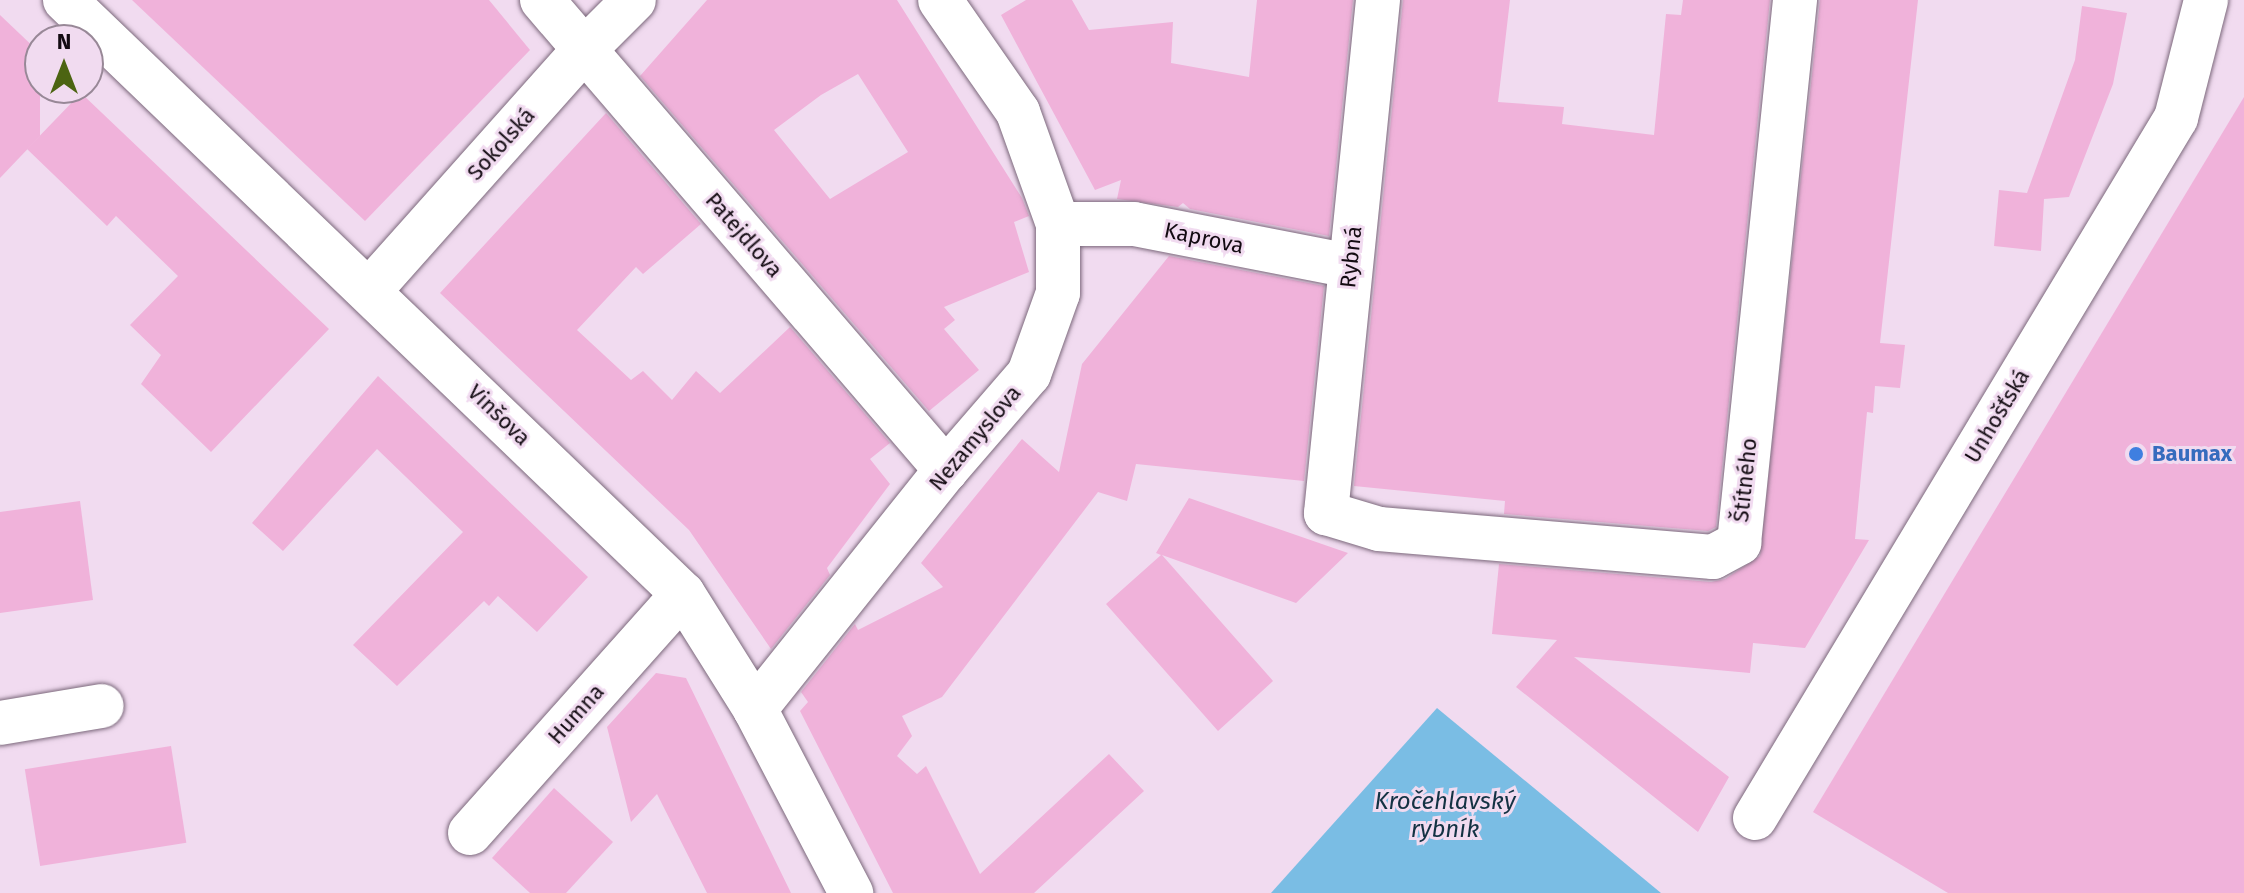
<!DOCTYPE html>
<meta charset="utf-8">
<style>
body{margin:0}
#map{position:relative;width:2244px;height:893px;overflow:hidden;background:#f1dbf0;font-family:"Fira Sans",sans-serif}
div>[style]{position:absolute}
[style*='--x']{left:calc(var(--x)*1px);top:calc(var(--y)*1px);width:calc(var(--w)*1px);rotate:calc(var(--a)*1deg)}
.water>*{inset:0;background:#7abde4}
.building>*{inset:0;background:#f0b2da;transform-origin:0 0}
.roads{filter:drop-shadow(0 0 2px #7c697c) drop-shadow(0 0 2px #7c697c)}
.minor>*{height:44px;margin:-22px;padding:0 22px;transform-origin:22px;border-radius:22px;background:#fff}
.dots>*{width:22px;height:22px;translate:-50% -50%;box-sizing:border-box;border:4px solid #f1dbf0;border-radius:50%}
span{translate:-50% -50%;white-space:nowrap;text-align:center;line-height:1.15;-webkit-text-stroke:6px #f1dbf0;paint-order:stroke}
.street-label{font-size:22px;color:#130b12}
.shop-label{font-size:22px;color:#366cbe;font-weight:700}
.left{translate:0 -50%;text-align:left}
.water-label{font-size:24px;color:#133243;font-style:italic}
.north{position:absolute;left:24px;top:24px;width:80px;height:80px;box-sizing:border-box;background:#f1dbf0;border:2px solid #988897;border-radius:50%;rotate:0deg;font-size:22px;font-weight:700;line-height:32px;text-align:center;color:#130b12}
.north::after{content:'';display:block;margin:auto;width:28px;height:36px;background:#4c6412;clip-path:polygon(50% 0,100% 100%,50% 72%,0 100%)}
</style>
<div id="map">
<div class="water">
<div style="clip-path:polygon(1437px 708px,1661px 893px,1271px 893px)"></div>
</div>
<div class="building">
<div style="clip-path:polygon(132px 0,489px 0,530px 50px,365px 221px)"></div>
<div style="clip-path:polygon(evenodd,707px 0,897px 0,1022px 198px,1029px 216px,1014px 222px,1029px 272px,944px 307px,955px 320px,944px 329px,979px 370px,929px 411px,640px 76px,707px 0,858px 74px,908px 152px,830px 199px,774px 130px,821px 95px,858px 74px)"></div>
<div style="clip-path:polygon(1026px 0,1072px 0,1089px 30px,1173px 22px,1171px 63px,1249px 77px,1257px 0,1353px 0,1329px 236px,1190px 209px,1183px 203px,1178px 207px,1117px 199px,1121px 180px,1095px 190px,1001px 15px)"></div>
<div style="clip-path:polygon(1403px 0,1510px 0,1498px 102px,1564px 107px,1562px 124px,1654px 135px,1666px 14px,1681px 15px,1683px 0,1770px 0,1716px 527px,1708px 531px,1504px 514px,1505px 501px,1354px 486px)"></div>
<div style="clip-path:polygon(1820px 0,1918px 0,1880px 343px,1905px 345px,1900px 388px,1875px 386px,1873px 413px,1867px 412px,1855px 539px,1869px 540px,1805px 648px,1753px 643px,1750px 673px,1574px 657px,1729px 777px,1698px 832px,1516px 687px,1557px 640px,1492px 634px,1499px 564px,1711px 582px,1725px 579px,1760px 556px)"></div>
<div style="clip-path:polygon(2082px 6px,2127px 13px,2113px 84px,2069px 197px,2044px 199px,2041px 251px,1994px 246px,1999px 190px,2027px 193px,2075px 60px)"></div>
<div style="clip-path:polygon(0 15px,40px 53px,40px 136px,0 178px)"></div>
<div style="clip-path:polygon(81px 93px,329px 329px,211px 452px,141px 384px,161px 355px,130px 325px,178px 276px,116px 216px,107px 226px,27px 149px)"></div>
<div style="clip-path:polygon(2244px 97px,2244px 893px,1948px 893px,1813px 812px)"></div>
<div style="clip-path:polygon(606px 113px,701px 224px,643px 274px,636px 267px,577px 330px,631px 380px,643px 371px,672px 400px,696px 371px,720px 393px,790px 327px,890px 443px,870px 459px,890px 484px,827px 568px,830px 575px,771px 649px,689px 530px,440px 293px)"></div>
<div style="clip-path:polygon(1169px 256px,1324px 286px,1304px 481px,1136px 464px,1127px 501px,1098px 492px,942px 697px,902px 716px,912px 736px,897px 756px,917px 774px,926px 766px,980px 874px,1109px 754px,1144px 791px,1034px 893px,893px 893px,800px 711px,808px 702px,801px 692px,855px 624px,858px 630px,943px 587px,921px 563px,1022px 439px,1059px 472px,1082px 364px)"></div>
<div style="clip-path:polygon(378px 376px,588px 577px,537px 632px,498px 596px,489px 606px,484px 601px,397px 686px,353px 645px,463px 532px,377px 449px,283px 551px,252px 523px)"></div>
<div style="clip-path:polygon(1189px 498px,1348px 553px,1296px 603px,1162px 555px,1273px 681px,1218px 731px,1106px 604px,1161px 555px,1156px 553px)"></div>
<div style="clip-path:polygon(80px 501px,93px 600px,0 613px,0 512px)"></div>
<div style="clip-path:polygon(656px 673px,686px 678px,791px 893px,707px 893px,657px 794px,631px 822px,607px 727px)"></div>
<div style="left:171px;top:746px;width:98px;height:148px;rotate:81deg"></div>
<div style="clip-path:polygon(554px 788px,613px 842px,566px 893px,530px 893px,492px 858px)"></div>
</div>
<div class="roads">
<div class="minor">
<div style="--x:65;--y:0;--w:857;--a:43.87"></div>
<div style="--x:683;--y:594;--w:136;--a:57.9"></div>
<div style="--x:755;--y:709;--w:208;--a:62.4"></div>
<div style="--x:542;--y:0;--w:620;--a:49.32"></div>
<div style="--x:1378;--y:0;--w:516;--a:95.79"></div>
<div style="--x:1326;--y:513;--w:55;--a:16.8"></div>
<div style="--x:1379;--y:529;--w:335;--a:4.8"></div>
<div style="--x:1713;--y:557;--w:30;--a:-28"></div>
<div style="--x:1739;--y:543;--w:546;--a:-84.11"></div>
<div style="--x:1058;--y:224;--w:76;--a:0"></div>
<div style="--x:1134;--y:224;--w:220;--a:11"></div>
<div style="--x:370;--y:290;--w:323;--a:-48.3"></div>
<div style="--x:585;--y:49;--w:69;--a:-45"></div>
<div style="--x:755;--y:709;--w:306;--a:-51.4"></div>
<div style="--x:946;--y:470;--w:127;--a:-49.2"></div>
<div style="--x:1029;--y:374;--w:86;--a:-70.3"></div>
<div style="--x:1058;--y:293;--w:69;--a:-90"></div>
<div style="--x:1058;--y:224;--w:119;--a:-109.7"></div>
<div style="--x:1018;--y:112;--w:136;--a:-124.9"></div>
<div style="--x:0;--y:723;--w:103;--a:-9.5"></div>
<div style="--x:1755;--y:818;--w:817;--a:-58.98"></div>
<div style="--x:2176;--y:118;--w:122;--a:-75.7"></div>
<div style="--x:470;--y:833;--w:320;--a:-48.3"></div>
</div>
</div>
<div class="dots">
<div style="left:2136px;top:454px;background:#3f7fe0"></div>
</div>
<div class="street-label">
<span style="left:501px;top:144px;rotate:-48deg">Sokolská</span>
<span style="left:744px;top:235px;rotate:49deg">Patejdlova</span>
<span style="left:1204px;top:238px;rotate:12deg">Kaprova</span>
<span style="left:1351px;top:257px;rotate:-84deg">Rybná</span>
<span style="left:499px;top:415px;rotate:44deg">Vinšova</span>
<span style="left:1997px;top:416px;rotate:-59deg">Unhošťská</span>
<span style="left:975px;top:438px;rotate:-50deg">Nezamyslova</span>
<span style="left:1745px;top:480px;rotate:-84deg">Štítného</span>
<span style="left:576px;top:714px;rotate:-48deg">Humna</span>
</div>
<div class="shop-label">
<span class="left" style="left:2152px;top:454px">Baumax</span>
</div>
<div class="water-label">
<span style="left:1445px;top:816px">Kročehlavský<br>rybník</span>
</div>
<div class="north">N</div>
</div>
